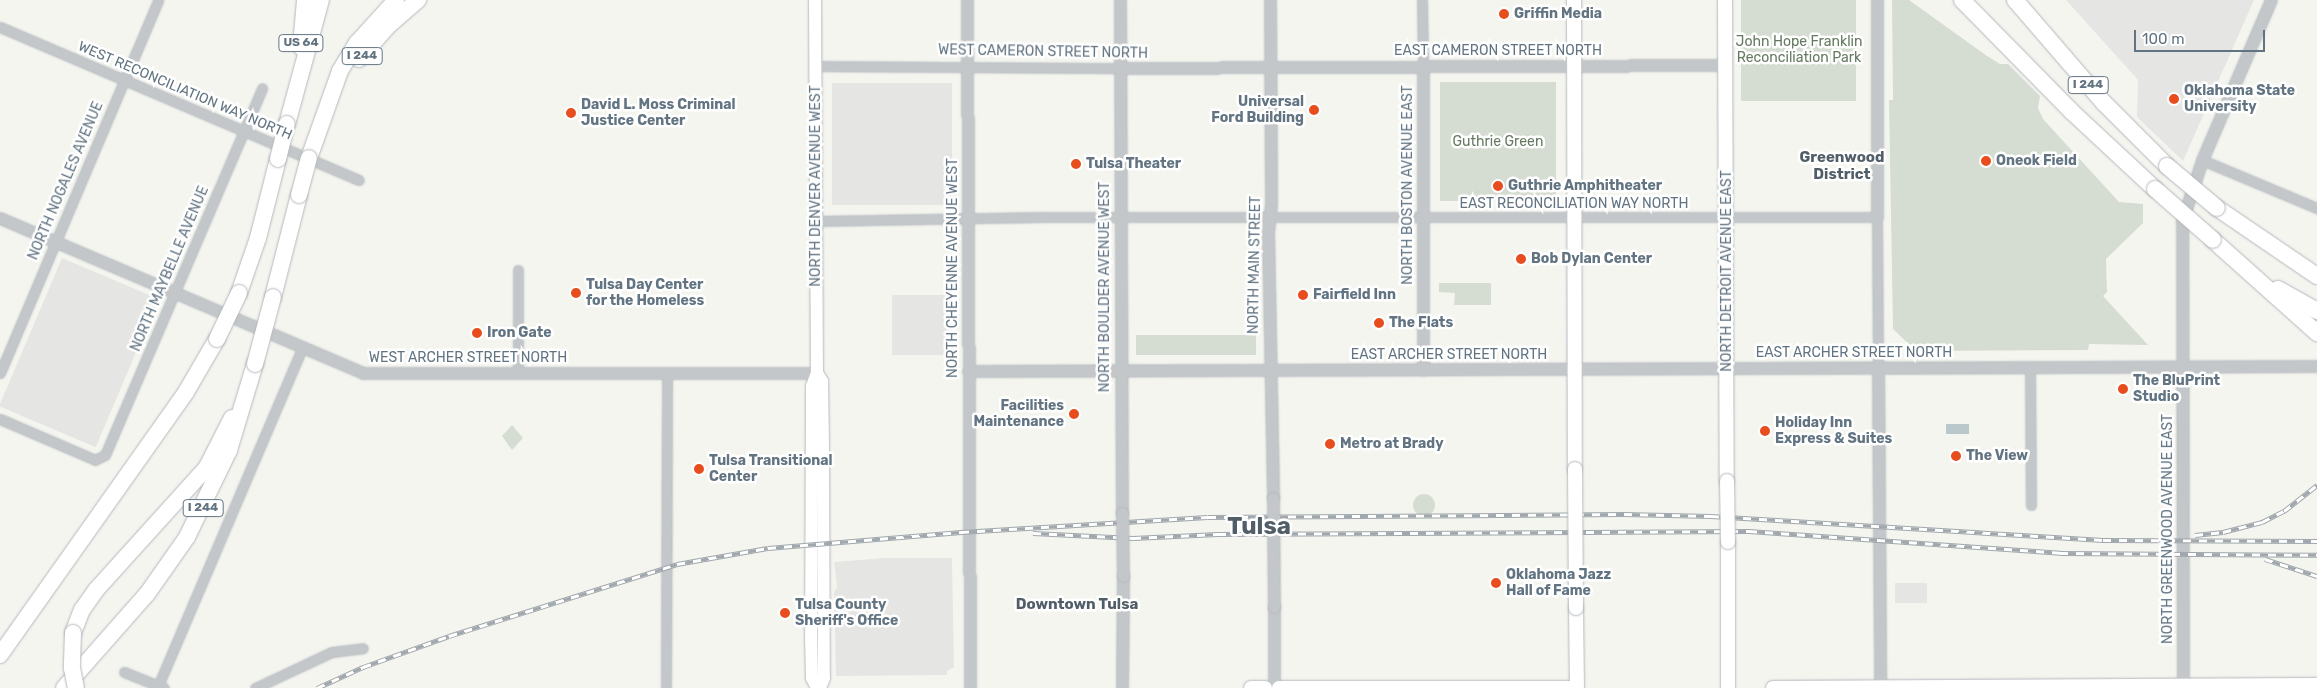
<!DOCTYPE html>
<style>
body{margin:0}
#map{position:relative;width:2317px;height:688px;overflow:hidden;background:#f5f5f0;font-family:Rubik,sans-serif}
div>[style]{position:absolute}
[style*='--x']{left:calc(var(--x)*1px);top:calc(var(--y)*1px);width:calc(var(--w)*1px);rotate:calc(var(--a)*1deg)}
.built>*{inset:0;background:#e5e6e4;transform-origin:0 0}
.green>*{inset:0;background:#d5dcd1;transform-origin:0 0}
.round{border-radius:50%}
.water>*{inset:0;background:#bac7cb;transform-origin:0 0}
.roads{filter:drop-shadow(0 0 1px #b3b9bd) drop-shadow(0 0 1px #b3b9bd)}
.minor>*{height:9px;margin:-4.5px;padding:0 4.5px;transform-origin:4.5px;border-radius:4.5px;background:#c4c7ca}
.tertiary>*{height:11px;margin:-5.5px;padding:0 5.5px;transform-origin:5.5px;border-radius:5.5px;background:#c4c7ca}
.secondary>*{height:12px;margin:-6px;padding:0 6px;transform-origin:6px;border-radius:6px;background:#fff}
.primary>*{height:14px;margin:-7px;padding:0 7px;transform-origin:7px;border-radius:7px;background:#fff}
.motorway>*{height:16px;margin:-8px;padding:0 8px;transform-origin:8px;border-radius:8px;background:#fff}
.rail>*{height:4.5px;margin-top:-2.25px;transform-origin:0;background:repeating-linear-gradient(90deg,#fff 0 8px,#a1a8ad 0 16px);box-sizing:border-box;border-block:1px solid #a1a8ad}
.bridges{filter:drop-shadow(0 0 1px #b4b8bc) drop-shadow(0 0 1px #b4b8bc)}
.tertiary-bridge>*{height:11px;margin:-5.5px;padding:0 5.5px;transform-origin:5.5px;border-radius:5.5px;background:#c4c7ca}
.primary-bridge>*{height:14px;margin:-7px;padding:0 7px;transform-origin:7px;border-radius:7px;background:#fff}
.motorway-bridge>*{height:16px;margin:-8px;padding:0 8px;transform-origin:8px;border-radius:8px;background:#fff}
.dots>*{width:14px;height:14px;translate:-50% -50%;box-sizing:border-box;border:2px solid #fff;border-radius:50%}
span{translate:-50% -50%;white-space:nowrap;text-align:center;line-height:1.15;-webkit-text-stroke:5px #fff;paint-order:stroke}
.shield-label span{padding:1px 4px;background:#fff;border:1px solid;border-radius:4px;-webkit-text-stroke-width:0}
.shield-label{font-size:12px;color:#627482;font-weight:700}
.poi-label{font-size:14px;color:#627482;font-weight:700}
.left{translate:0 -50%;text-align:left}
.right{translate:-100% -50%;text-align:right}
.park-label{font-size:14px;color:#667961}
.street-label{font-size:14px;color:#627482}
.neighbourhood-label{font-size:15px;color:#515d67;font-weight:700}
.town-label{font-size:24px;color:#515d67;font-weight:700}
.scale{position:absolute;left:2134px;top:30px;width:131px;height:22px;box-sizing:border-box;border:2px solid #627482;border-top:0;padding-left:6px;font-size:15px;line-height:18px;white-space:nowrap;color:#627482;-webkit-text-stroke:4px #fff;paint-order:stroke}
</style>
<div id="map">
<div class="built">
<div style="clip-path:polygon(2066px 0,2254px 0,2183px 161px,2137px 117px,2138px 80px)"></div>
<div style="left:832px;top:83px;width:120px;height:122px"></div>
<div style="left:62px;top:258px;width:105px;height:161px;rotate:23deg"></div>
<div style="left:892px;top:295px;width:60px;height:60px"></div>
<div style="clip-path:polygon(884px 558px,952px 558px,954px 667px,947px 671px,947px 675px,836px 676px,834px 592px,837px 587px,834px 562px)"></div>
<div style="left:1895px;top:583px;width:32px;height:20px"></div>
</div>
<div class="green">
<div style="left:1741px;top:0;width:115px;height:101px"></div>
<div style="clip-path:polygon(1892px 0,1909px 0,1987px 56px,2000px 64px,2008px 64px,2040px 96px,2038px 108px,2043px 119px,2119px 202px,2143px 204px,2143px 223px,2106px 259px,2107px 292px,2103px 296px,2148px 345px,2089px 344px,2088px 350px,1916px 351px,1893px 329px,1889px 100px,1893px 100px)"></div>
<div style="left:1440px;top:82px;width:116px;height:119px"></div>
<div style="clip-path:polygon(1439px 283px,1491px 283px,1491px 305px,1454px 305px,1455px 293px,1439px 292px)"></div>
<div style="left:1136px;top:335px;width:120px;height:20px"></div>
<div style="clip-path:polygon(512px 425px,523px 438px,512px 450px,502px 436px)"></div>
<div class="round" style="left:1413px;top:494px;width:22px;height:22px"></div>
</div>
<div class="water">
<div style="left:1946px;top:424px;width:23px;height:10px"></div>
</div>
<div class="roads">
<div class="minor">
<div style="--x:1422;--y:0;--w:66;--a:89.1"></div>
<div style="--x:0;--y:27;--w:390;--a:23.1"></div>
<div style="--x:815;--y:66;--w:305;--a:0.4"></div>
<div style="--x:2202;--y:160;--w:125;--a:22.7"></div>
<div style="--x:815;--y:221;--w:228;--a:-1"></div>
<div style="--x:1043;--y:217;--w:834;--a:0"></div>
<div style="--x:1877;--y:217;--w:151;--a:89.6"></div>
<div style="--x:2030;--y:368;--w:137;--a:89.6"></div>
<div style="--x:0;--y:373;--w:405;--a:-67"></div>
<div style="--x:518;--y:374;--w:104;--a:-90"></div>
<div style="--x:0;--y:419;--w:103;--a:23.3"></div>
<div style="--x:95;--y:460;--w:11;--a:-27"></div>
<div style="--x:105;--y:455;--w:399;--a:-66.8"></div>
<div style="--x:124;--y:672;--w:43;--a:21.8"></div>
<div style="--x:158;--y:686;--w:367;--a:-66.9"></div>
<div style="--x:255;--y:688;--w:85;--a:-25.1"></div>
<div style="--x:332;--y:652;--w:31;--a:-7"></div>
<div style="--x:666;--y:688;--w:315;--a:-89.8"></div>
</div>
<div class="tertiary">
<div style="--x:967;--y:0;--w:688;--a:89.75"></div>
<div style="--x:1120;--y:0;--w:513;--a:89.78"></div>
<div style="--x:1270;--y:0;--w:204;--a:89.7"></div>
<div style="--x:1271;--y:204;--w:28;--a:96"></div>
<div style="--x:1268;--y:232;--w:266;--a:88.9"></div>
<div style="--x:1877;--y:0;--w:217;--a:90"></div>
<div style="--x:1423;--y:66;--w:304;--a:90"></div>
<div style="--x:1120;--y:68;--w:606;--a:-0.28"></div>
<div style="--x:0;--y:218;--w:395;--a:23.1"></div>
<div style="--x:363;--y:373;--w:454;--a:0"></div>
<div style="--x:1878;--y:368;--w:320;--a:89.6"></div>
<div style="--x:968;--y:371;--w:1349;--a:-0.21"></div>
<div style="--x:1274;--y:607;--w:81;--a:90"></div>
<div style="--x:1122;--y:688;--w:112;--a:-89.5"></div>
<div style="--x:2183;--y:688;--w:467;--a:-90.1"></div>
<div style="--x:2182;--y:221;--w:64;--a:-71.8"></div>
<div style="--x:2202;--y:160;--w:174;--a:-66.7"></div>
</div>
<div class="secondary">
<div style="--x:815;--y:0;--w:373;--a:89.7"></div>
<div style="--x:817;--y:373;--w:9;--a:58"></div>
<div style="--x:822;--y:381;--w:66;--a:89.1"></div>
<div style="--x:823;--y:447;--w:231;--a:89.8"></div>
<div style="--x:824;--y:678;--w:11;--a:112"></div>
<div style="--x:817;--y:373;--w:14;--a:111"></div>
<div style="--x:812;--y:386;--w:249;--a:90.2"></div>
<div style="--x:811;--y:635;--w:43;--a:88.7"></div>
<div style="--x:812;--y:678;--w:11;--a:63"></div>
</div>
<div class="primary">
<div style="--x:1574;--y:0;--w:469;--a:89.9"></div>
<div style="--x:1725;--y:0;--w:481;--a:89.8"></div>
<div style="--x:1728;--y:542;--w:146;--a:90"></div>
<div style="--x:1576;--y:608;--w:80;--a:89.3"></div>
<div style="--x:1251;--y:688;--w:14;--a:0"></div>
<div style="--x:1279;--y:688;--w:290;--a:0"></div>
<div style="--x:1773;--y:688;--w:544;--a:-0.32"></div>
</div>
<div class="motorway">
<div style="--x:1962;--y:0;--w:156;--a:45.5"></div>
<div style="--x:2071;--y:111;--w:115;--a:42.9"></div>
<div style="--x:2015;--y:0;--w:136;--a:49.2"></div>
<div style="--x:2104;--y:103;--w:89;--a:45"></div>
<div style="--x:301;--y:47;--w:47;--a:-85.1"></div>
<div style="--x:359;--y:59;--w:44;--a:-48.7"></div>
<div style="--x:388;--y:26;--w:40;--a:-41"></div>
<div style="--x:287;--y:124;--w:129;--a:-74.7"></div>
<div style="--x:309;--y:158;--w:92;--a:-70.4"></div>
<div style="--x:340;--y:71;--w:33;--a:-59"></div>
<div style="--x:357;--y:43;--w:58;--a:-47.8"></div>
<div style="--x:2217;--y:208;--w:121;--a:34.2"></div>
<div style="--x:2213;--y:240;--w:140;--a:41.8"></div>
<div style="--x:2278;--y:289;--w:45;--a:29.4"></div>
<div style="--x:239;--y:293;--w:58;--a:-70.9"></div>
<div style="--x:258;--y:238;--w:81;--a:-75.8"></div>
<div style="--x:273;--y:297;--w:105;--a:-75.7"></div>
<div style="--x:73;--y:633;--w:25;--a:-69"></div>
<div style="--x:82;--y:610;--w:24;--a:-55"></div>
<div style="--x:96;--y:590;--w:166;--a:-47.9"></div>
<div style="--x:207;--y:467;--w:55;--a:-63"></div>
<div style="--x:0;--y:655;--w:322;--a:-54.7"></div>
<div style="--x:186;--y:392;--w:61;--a:-59.7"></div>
<div style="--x:64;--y:688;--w:125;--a:-48.6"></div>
<div style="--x:147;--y:594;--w:70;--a:-54.9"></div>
<div style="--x:187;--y:537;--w:97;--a:-64.2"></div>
<div style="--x:229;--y:450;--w:90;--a:-73.2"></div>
</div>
</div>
<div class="rail">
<div style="--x:1033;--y:533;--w:100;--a:2.9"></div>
<div style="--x:1133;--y:538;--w:85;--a:-2.7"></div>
<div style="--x:1218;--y:534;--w:531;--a:-0.32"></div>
<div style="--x:1749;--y:531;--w:312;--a:4"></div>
<div style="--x:2060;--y:553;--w:257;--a:0.4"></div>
<div style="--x:2195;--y:535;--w:28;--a:-6"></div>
<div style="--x:2223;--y:532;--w:40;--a:-14.4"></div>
<div style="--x:2262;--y:522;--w:25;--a:-27"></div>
<div style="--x:2284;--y:511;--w:42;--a:-38.2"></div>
<div style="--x:2265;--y:559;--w:55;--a:18.1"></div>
<div style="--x:317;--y:688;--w:51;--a:-24.5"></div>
<div style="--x:363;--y:667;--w:91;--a:-19.8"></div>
<div style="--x:449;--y:636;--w:239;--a:-17.5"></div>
<div style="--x:677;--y:564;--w:92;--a:-10"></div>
<div style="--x:768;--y:548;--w:194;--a:-4.7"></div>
<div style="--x:961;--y:532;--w:247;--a:-3.5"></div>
<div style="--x:1208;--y:517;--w:416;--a:-0.4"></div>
<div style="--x:1624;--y:514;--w:87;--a:1.3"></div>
<div style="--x:1711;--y:516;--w:393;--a:3.5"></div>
<div style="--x:2103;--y:540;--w:214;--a:0.3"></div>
</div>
<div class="bridges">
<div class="tertiary-bridge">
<div style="--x:1273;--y:498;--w:109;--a:89.5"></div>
<div style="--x:1122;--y:513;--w:63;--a:89.1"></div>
</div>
<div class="primary-bridge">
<div style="--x:1575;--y:469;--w:139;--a:89.6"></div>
<div style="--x:1727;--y:481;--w:61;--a:89.1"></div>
</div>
<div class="motorway-bridge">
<div style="--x:278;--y:159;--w:36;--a:-76"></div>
<div style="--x:2167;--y:166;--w:65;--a:40"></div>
<div style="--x:2155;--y:189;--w:77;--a:41.3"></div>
<div style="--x:299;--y:195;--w:38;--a:-75"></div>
<div style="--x:217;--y:339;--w:51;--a:-64.4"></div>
<div style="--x:255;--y:364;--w:69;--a:-75"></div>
<div style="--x:73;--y:633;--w:35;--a:92"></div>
<div style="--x:72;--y:668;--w:20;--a:79"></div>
</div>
</div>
<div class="dots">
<div style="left:1504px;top:14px;background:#e84d1d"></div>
<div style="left:2174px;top:99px;background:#e84d1d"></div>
<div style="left:1314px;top:110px;background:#e84d1d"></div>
<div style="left:571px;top:113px;background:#e84d1d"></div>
<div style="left:1986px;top:161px;background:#e84d1d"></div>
<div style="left:1076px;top:164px;background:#e84d1d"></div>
<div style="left:1498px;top:186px;background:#e84d1d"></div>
<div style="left:1521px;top:259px;background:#e84d1d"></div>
<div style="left:576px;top:293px;background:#e84d1d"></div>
<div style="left:1303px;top:295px;background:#e84d1d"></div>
<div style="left:1379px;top:323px;background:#e84d1d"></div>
<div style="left:477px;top:333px;background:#e84d1d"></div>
<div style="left:2123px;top:389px;background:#e84d1d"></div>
<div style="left:1074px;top:414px;background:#e84d1d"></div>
<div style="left:1765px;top:431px;background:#e84d1d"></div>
<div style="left:1330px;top:444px;background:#e84d1d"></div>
<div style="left:1956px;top:456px;background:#e84d1d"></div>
<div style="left:699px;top:469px;background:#e84d1d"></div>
<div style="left:1496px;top:583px;background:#e84d1d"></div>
<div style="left:785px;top:613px;background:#e84d1d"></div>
</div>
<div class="shield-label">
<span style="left:301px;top:43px">US 64</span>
<span style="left:362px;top:56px">I 244</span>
<span style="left:2088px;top:85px">I 244</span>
<span style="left:203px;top:508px">I 244</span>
</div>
<div class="poi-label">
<span class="left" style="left:1514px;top:14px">Griffin Media</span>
<span class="left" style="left:2184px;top:99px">Oklahoma State<br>University</span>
<span class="right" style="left:1304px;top:110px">Universal<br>Ford Building</span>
<span class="left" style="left:581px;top:113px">David L. Moss Criminal<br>Justice Center</span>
<span class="left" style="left:1996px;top:161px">Oneok Field</span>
<span class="left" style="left:1086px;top:164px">Tulsa Theater</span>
<span class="left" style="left:1508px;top:186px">Guthrie Amphitheater</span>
<span class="left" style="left:1531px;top:259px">Bob Dylan Center</span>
<span class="left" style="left:586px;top:293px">Tulsa Day Center<br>for the Homeless</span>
<span class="left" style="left:1313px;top:295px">Fairfield Inn</span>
<span class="left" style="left:1389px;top:323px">The Flats</span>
<span class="left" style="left:487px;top:333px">Iron Gate</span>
<span class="left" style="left:2133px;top:389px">The BluPrint<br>Studio</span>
<span class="right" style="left:1064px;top:414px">Facilities<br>Maintenance</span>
<span class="left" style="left:1775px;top:431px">Holiday Inn<br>Express &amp; Suites</span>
<span class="left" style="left:1340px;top:444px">Metro at Brady</span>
<span class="left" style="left:1966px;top:456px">The View</span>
<span class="left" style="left:709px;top:469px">Tulsa Transitional<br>Center</span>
<span class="left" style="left:1506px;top:583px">Oklahoma Jazz<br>Hall of Fame</span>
<span class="left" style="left:795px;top:613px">Tulsa County<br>Sheriff's Office</span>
</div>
<div class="park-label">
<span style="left:1799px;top:50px">John Hope Franklin<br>Reconciliation Park</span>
<span style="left:1498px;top:142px">Guthrie Green</span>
</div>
<div class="street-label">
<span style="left:1498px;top:51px">EAST CAMERON STREET NORTH</span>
<span style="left:1043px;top:52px;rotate:1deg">WEST CAMERON STREET NORTH</span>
<span style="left:185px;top:91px;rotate:23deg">WEST RECONCILIATION WAY NORTH</span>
<span style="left:66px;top:181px;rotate:-67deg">NORTH NOGALES AVENUE</span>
<span style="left:1408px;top:185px;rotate:-90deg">NORTH BOSTON AVENUE EAST</span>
<span style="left:816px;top:186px;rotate:-90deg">NORTH DENVER AVENUE WEST</span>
<span style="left:1574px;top:204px">EAST RECONCILIATION WAY NORTH</span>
<span style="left:1255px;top:265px;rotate:-89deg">NORTH MAIN STREET</span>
<span style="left:953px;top:268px;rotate:-90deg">NORTH CHEYENNE AVENUE WEST</span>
<span style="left:170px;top:269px;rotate:-67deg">NORTH MAYBELLE AVENUE</span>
<span style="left:1727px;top:271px;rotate:-90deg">NORTH DETROIT AVENUE EAST</span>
<span style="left:1105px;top:287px;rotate:-90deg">NORTH BOULDER AVENUE WEST</span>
<span style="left:1854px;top:353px">EAST ARCHER STREET NORTH</span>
<span style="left:1449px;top:355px">EAST ARCHER STREET NORTH</span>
<span style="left:468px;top:358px">WEST ARCHER STREET NORTH</span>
<span style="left:2168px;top:529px;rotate:-90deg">NORTH GREENWOOD AVENUE EAST</span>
</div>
<div class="neighbourhood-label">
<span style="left:1842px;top:166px">Greenwood<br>District</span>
<span style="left:1077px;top:605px">Downtown Tulsa</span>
</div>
<div class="town-label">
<span style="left:1259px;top:527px">Tulsa</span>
</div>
<div class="scale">100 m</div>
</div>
